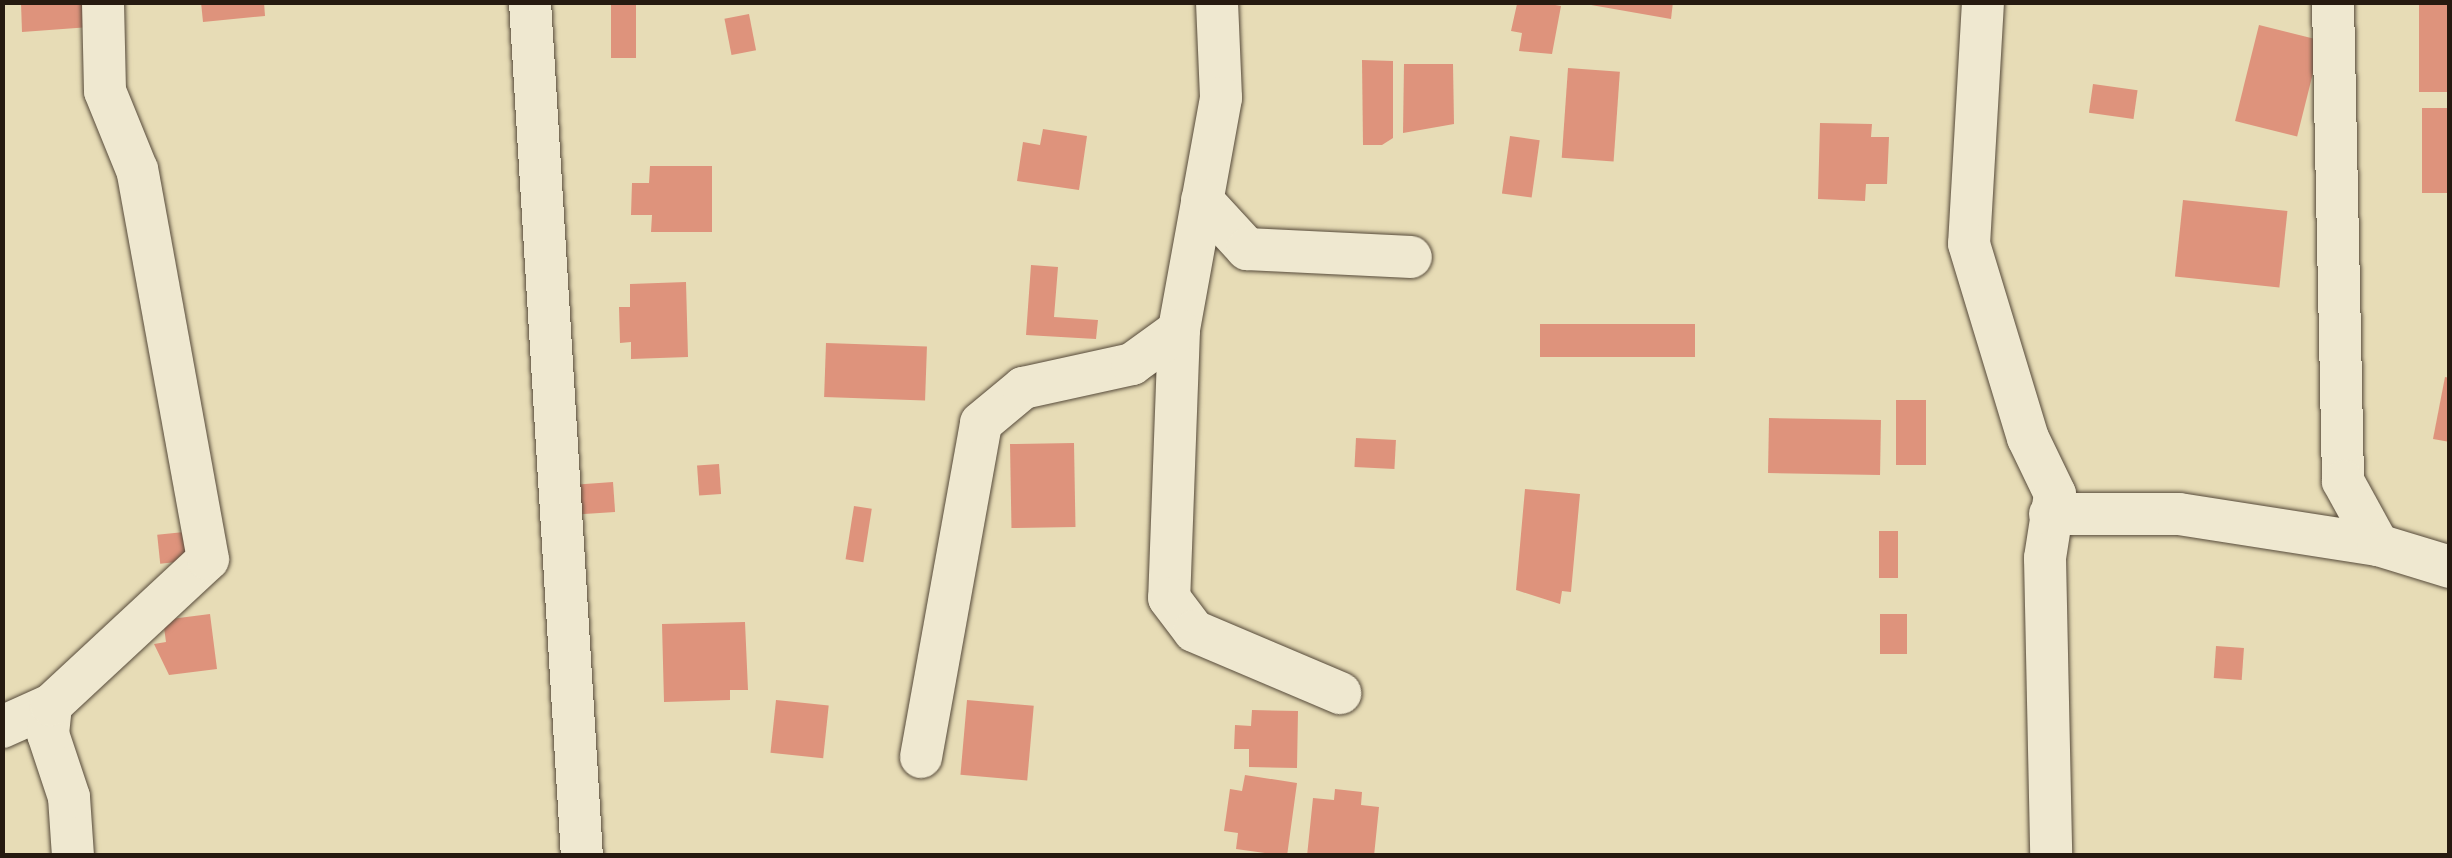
<!DOCTYPE html>
<style>
body{margin:0}
#map{position:relative;width:2452px;height:858px;overflow:hidden;background:#e7dcb6;font-family:Cardo,serif}
div>[style]{position:absolute}
[style*='--x']{left:calc(var(--x)*1px);top:calc(var(--y)*1px);width:calc(var(--w)*1px);rotate:calc(var(--a)*1deg)}
.building>*{inset:0;background:#de937c;transform-origin:0 0}
.roads{filter:drop-shadow(0 0 2px #564a3a) drop-shadow(0 0 2px #564a3a)}
.minor>*{height:42px;margin:-21px;padding:0 21px;transform-origin:21px;border-radius:21px;background:#efe8d0}
span{translate:-50% -50%;white-space:nowrap;text-align:center;line-height:1.15;-webkit-text-stroke:10px #efe8d0;paint-order:stroke}
.frame{position:absolute;inset:0;border:5px solid #261a10;pointer-events:none}
</style>
<div id="map">
<div class="building">
<div style="clip-path:polygon(201px 2px,264px 2px,265px 16px,203px 22px)"></div>
<div style="left:611px;top:2px;width:25px;height:56px"></div>
<div style="clip-path:polygon(1538px 2px,1561px 6px,1552px 54px,1519px 51px,1522px 33px,1511px 31px,1517px 4px)"></div>
<div style="clip-path:polygon(1574px 2px,1673px 2px,1671px 19px)"></div>
<div style="left:2419px;top:2px;width:31px;height:90px"></div>
<div style="clip-path:polygon(21px 3px,88px 3px,90px 27px,22px 32px)"></div>
<div style="left:749px;top:14px;width:37px;height:25px;rotate:79deg"></div>
<div style="left:2259px;top:25px;width:64px;height:99px;rotate:14deg"></div>
<div style="clip-path:polygon(1362px 60px,1393px 61px,1393px 138px,1382px 145px,1363px 145px)"></div>
<div style="clip-path:polygon(1404px 64px,1453px 64px,1454px 124px,1403px 133px)"></div>
<div style="left:1568px;top:68px;width:52px;height:90px;rotate:4deg"></div>
<div style="left:2093px;top:84px;width:45px;height:29px;rotate:8deg"></div>
<div style="left:2450px;top:108px;width:85px;height:28px;rotate:90deg"></div>
<div style="clip-path:polygon(1820px 123px,1872px 124px,1871px 137px,1889px 137px,1887px 184px,1866px 184px,1865px 201px,1818px 199px)"></div>
<div style="clip-path:polygon(1043px 129px,1087px 136px,1079px 190px,1017px 181px,1023px 142px,1040px 145px)"></div>
<div style="left:1510px;top:136px;width:30px;height:58px;rotate:8deg"></div>
<div style="clip-path:polygon(650px 166px,712px 166px,712px 232px,651px 232px,652px 215px,631px 215px,632px 183px,649px 183px)"></div>
<div style="left:2183px;top:200px;width:105px;height:77px;rotate:6deg"></div>
<div style="clip-path:polygon(1031px 265px,1058px 267px,1054px 317px,1098px 320px,1096px 339px,1026px 335px)"></div>
<div style="clip-path:polygon(686px 282px,688px 357px,631px 359px,631px 342px,620px 343px,619px 307px,630px 307px,630px 284px)"></div>
<div style="left:1695px;top:324px;width:33px;height:155px;rotate:90deg"></div>
<div style="left:826px;top:343px;width:101px;height:54px;rotate:2deg"></div>
<div style="clip-path:polygon(2445px 377px,2450px 378px,2450px 442px,2433px 439px)"></div>
<div style="left:1896px;top:400px;width:30px;height:65px"></div>
<div style="left:1769px;top:418px;width:112px;height:55px;rotate:1deg"></div>
<div style="left:1356px;top:438px;width:40px;height:29px;rotate:3deg"></div>
<div style="left:1074px;top:443px;width:84px;height:64px;rotate:89deg"></div>
<div style="left:719px;top:464px;width:30px;height:22px;rotate:86deg"></div>
<div style="left:613px;top:482px;width:30px;height:35px;rotate:86deg"></div>
<div style="clip-path:polygon(1525px 489px,1580px 494px,1571px 592px,1562px 591px,1560px 604px,1516px 590px)"></div>
<div style="left:854px;top:506px;width:18px;height:54px;rotate:9deg"></div>
<div style="left:194px;top:531px;width:29px;height:37px;rotate:84deg"></div>
<div style="left:1879px;top:531px;width:19px;height:47px"></div>
<div style="clip-path:polygon(210px 614px,217px 669px,169px 675px,154px 644px,166px 642px,163px 620px)"></div>
<div style="left:1880px;top:614px;width:27px;height:40px"></div>
<div style="clip-path:polygon(745px 622px,748px 690px,730px 690px,730px 700px,664px 702px,662px 624px)"></div>
<div style="left:2216px;top:646px;width:28px;height:32px;rotate:4deg"></div>
<div style="left:776px;top:700px;width:53px;height:53px;rotate:6deg"></div>
<div style="left:967px;top:700px;width:67px;height:75px;rotate:5deg"></div>
<div style="clip-path:polygon(1252px 710px,1298px 711px,1297px 768px,1249px 767px,1249px 749px,1234px 749px,1235px 725px,1251px 726px)"></div>
<div style="clip-path:polygon(1245px 775px,1297px 783px,1287px 856px,1236px 849px,1238px 833px,1224px 831px,1230px 789px,1242px 791px)"></div>
<div style="clip-path:polygon(1335px 789px,1362px 792px,1361px 805px,1379px 807px,1374px 856px,1307px 856px,1313px 798px,1334px 800px)"></div>
</div>
<div class="roads">
<div class="minor">
<div style="--x:530;--y:2;--w:856;--a:86.52"></div>
<div style="--x:1217;--y:2;--w:96;--a:87.6"></div>
<div style="--x:1221;--y:98;--w:236;--a:100.3"></div>
<div style="--x:1179;--y:330;--w:268;--a:92.1"></div>
<div style="--x:1169;--y:598;--w:41;--a:52.9"></div>
<div style="--x:1194;--y:631;--w:159;--a:23"></div>
<div style="--x:1983;--y:2;--w:242;--a:93.3"></div>
<div style="--x:1969;--y:244;--w:203;--a:73.1"></div>
<div style="--x:2028;--y:438;--w:62;--a:64.3"></div>
<div style="--x:2055;--y:494;--w:65;--a:98.9"></div>
<div style="--x:2045;--y:558;--w:298;--a:88.8"></div>
<div style="--x:2333;--y:2;--w:479;--a:88.8"></div>
<div style="--x:2343;--y:481;--w:73;--a:61.3"></div>
<div style="--x:1202;--y:200;--w:67;--a:47.4"></div>
<div style="--x:1247;--y:249;--w:164;--a:2.8"></div>
<div style="--x:2050;--y:514;--w:129;--a:0"></div>
<div style="--x:2179;--y:514;--w:201;--a:8.9"></div>
<div style="--x:2378;--y:545;--w:75;--a:17"></div>
<div style="--x:2;--y:727;--w:54;--a:-24.2"></div>
<div style="--x:921;--y:757;--w:339;--a:-79.8"></div>
<div style="--x:981;--y:423;--w:55;--a:-39.8"></div>
<div style="--x:1023;--y:388;--w:112;--a:-12.4"></div>
<div style="--x:1132;--y:364;--w:58;--a:-35.9"></div>
<div style="--x:73;--y:856;--w:59;--a:-93.9"></div>
<div style="--x:69;--y:797;--w:66;--a:-108.4"></div>
<div style="--x:48;--y:734;--w:29;--a:-84"></div>
<div style="--x:51;--y:705;--w:214;--a:-42.9"></div>
<div style="--x:208;--y:559;--w:395;--a:-100.3"></div>
<div style="--x:137;--y:170;--w:85;--a:-112.1"></div>
<div style="--x:105;--y:91;--w:89;--a:-91.3"></div>
</div>
</div>
<div class="frame"></div>
</div>
